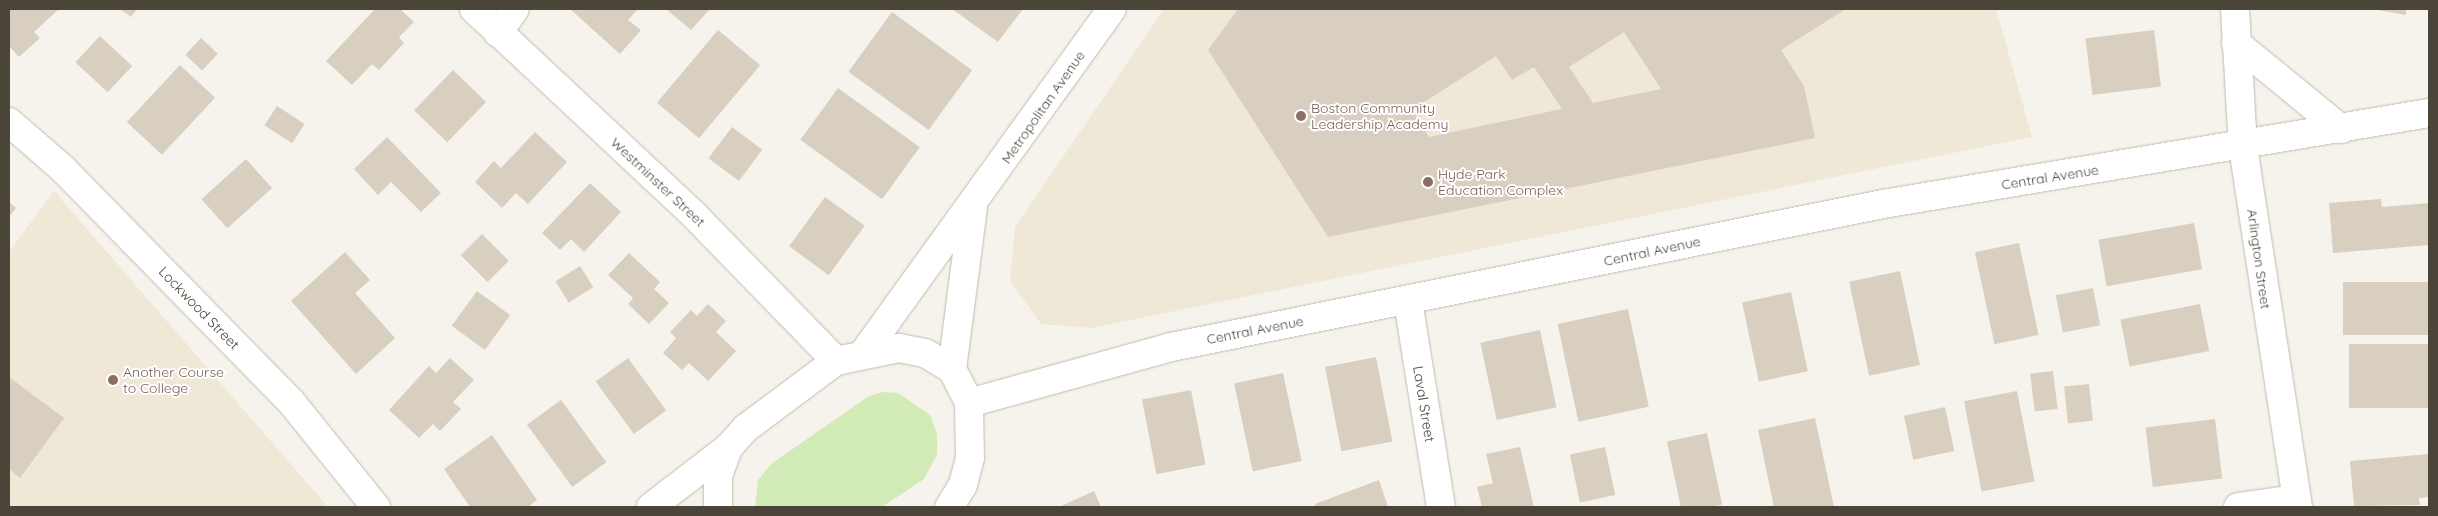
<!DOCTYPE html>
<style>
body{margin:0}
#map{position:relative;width:2438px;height:516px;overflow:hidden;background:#f6f3ec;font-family:Quicksand,sans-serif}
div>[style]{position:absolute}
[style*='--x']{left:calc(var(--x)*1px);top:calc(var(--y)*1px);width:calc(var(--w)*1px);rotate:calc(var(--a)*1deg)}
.education>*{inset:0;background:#efe8d6}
.green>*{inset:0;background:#d2eab5}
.building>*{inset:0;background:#d8cfc1;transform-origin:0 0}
.roads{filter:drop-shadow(0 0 1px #c2bbae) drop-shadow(0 0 1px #c2bbae)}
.minor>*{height:28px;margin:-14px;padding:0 14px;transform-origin:14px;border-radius:14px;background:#fff}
.tertiary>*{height:28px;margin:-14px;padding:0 14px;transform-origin:14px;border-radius:14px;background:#fff}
.dots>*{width:14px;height:14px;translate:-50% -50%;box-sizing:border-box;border:2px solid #fff;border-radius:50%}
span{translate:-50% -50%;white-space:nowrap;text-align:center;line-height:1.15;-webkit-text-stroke:4px #fff;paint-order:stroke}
.street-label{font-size:14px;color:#4b4439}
.education-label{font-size:14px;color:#785e54}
.left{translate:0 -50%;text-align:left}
.frame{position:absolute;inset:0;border:10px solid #4b4439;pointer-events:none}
</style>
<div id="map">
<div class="education">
<div style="clip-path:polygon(1164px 9px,1996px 9px,2032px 137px,1091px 328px,1041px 324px,1010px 281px,1015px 227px)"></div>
<div style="clip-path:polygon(54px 191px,328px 507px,9px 507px,9px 252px)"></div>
</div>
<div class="green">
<div style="clip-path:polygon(883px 392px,898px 393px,930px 415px,937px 434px,937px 455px,924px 479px,882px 507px,755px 507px,758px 480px,771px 464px,869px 396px)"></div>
</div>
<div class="building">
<div style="clip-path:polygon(9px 9px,59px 9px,34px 32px,40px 38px,19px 57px,9px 46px)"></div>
<div style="clip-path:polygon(120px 9px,137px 9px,131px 17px)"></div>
<div style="clip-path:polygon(375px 9px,400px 9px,414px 22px,399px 37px,404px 43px,379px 70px,372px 64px,352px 85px,326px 61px)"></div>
<div style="clip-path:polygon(570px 9px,638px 9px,628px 20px,641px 30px,620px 54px)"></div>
<div style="clip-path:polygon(666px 9px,710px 9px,691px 30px)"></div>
<div style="clip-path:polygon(952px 9px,1023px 9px,998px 42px)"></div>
<div style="clip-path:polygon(evenodd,1238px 9px,1352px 10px,1846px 9px,1781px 50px,1804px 86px,1815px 138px,1328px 237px,1208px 50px,1238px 9px,1624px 32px,1661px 89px,1593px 103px,1569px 67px,1624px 32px,1238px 9px,1496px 56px,1512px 80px,1534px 67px,1562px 109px,1429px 137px,1412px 110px,1496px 56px)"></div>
<div style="clip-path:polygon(2372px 9px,2406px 9px,2406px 15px)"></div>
<div style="left:892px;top:12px;width:99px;height:74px;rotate:36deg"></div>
<div style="left:718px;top:30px;width:55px;height:95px;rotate:40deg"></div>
<div style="left:2154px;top:30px;width:57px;height:69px;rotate:83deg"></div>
<div style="left:100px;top:36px;width:44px;height:36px;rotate:43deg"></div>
<div style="left:201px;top:38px;width:23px;height:23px;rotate:43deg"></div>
<div style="left:180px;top:65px;width:48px;height:78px;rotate:43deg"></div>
<div style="left:453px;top:70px;width:46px;height:56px;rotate:44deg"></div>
<div style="left:838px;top:88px;width:101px;height:64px;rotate:36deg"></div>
<div style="left:277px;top:106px;width:33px;height:23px;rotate:33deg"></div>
<div style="left:732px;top:127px;width:38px;height:39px;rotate:37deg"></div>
<div style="clip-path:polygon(535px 132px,567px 162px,528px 204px,516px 193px,502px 208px,475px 182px,494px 161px,501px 168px)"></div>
<div style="clip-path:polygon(387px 137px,441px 193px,421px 212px,391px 182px,378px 195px,354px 169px)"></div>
<div style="left:246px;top:159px;width:39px;height:60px;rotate:48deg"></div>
<div style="clip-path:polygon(590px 183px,621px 212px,584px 252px,571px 239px,560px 250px,542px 233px)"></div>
<div style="left:825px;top:197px;width:49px;height:61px;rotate:36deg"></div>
<div style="clip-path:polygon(2381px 199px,2382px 207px,2429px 203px,2429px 245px,2333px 253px,2329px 203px)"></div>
<div style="clip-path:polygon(9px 202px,16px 208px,9px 217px)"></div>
<div style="left:2194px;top:223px;width:47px;height:97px;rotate:80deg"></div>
<div style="left:482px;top:234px;width:38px;height:30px;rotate:45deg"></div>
<div style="left:2019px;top:243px;width:94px;height:45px;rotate:78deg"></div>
<div style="clip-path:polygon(345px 252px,370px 280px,355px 293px,395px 338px,356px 374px,291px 301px)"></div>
<div style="clip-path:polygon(629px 253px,660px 282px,654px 289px,669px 303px,649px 324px,628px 304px,633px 298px,608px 275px)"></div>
<div style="left:580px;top:266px;width:25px;height:29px;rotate:58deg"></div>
<div style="left:1900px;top:271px;width:96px;height:52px;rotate:78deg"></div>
<div style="left:2429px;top:282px;width:53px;height:86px;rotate:90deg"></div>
<div style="left:2093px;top:288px;width:38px;height:38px;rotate:79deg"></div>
<div style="left:477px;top:291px;width:41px;height:43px;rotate:36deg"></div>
<div style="left:1791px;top:292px;width:81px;height:50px;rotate:78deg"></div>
<div style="clip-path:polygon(708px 304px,726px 321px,716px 332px,736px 351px,708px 381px,689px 363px,682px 370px,663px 353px,676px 338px,670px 332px,691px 310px,697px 316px)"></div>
<div style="left:2200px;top:304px;width:48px;height:81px;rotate:79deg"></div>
<div style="left:1628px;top:309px;width:100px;height:72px;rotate:78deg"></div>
<div style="left:1540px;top:330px;width:79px;height:61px;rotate:78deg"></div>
<div style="left:2429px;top:344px;width:64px;height:80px;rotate:90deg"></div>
<div style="left:1376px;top:357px;width:86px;height:52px;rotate:79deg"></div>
<div style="clip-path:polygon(450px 358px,474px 380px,453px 402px,461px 409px,440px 431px,433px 424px,419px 438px,389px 410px,429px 366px,436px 373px)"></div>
<div style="left:628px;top:358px;width:65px;height:40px;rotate:54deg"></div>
<div style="left:2053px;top:371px;width:38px;height:23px;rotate:83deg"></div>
<div style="left:1283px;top:373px;width:90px;height:50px;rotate:78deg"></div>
<div style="clip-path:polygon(9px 377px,64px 418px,20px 478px,9px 469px)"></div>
<div style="left:2089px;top:384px;width:37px;height:25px;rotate:84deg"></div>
<div style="left:1191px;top:390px;width:76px;height:50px;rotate:79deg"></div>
<div style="left:2017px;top:391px;width:92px;height:54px;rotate:79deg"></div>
<div style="left:561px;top:400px;width:77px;height:42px;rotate:54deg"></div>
<div style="left:1945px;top:407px;width:45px;height:42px;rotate:78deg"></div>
<div style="clip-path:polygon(1815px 418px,1834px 507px,1774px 507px,1758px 430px)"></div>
<div style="left:2215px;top:419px;width:60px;height:70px;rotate:83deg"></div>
<div style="left:1707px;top:433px;width:73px;height:41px;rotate:78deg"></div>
<div style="clip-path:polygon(492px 435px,537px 500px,528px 507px,470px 507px,444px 469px)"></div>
<div style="clip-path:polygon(1520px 447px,1534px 507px,1482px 507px,1477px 487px,1493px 483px,1486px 454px)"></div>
<div style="left:1605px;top:447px;width:49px;height:36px;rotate:78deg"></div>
<div style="clip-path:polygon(2429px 454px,2429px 497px,2419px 498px,2420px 505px,2354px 506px,2350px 461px)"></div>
<div style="clip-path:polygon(1379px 480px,1388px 507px,1316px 507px,1315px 504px)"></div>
<div style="clip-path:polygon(1094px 491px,1101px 507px,1059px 507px)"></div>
</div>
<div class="roads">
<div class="minor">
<div style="--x:474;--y:9;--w:303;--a:43.1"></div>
<div style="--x:695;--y:216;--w:202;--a:45.8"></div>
<div style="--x:2235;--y:9;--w:138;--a:86.7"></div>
<div style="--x:2243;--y:147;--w:364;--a:81.3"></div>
<div style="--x:498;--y:33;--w:29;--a:-55"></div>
<div style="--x:2236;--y:43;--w:136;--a:39.3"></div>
<div style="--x:9;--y:122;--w:72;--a:41"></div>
<div style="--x:63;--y:169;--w:327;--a:45.6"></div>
<div style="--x:292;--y:403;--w:134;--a:51.1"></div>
<div style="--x:1408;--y:301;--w:209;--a:80.9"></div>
<div style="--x:969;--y:403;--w:210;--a:-15.5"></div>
<div style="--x:1171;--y:347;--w:726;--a:-11.36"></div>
<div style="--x:1883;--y:204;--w:554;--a:-9.46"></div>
<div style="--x:2238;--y:507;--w:59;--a:-7.9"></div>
</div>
<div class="tertiary">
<div style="--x:863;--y:354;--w:425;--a:-54.2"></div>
<div style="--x:952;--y:369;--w:162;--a:-82.6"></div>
<div style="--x:651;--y:507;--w:97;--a:-37.5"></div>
<div style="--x:718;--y:507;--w:31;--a:-90"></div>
<div style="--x:718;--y:476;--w:30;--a:-70"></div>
<div style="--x:728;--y:448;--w:27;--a:-48"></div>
<div style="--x:746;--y:428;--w:112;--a:-36.7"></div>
<div style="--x:836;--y:361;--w:64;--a:-11.7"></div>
<div style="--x:899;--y:348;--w:26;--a:11"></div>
<div style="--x:925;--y:353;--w:31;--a:31"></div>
<div style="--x:952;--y:369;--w:38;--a:63"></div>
<div style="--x:969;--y:403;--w:55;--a:89"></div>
<div style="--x:970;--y:458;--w:28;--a:105"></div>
<div style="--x:963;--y:485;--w:26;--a:122"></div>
</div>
</div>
<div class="dots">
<div style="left:1301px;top:116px;background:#8d6e63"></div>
<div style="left:1428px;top:182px;background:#8d6e63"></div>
<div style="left:113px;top:380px;background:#8d6e63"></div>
</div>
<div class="street-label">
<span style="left:1043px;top:107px;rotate:-55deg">Metropolitan Avenue</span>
<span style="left:2050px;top:177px;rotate:-9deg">Central Avenue</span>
<span style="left:658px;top:182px;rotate:43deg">Westminster Street</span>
<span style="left:1652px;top:251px;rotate:-12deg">Central Avenue</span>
<span style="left:2259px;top:259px;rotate:82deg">Arlington Street</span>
<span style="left:199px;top:308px;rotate:46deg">Lockwood Street</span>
<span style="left:1255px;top:330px;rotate:-11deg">Central Avenue</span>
<span style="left:1424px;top:404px;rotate:81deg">Laval Street</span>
</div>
<div class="education-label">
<span class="left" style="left:1311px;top:116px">Boston Community<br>Leadership Academy</span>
<span class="left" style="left:1438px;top:182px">Hyde Park<br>Education Complex</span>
<span class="left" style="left:123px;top:380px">Another Course<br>to College</span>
</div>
<div class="frame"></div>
</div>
